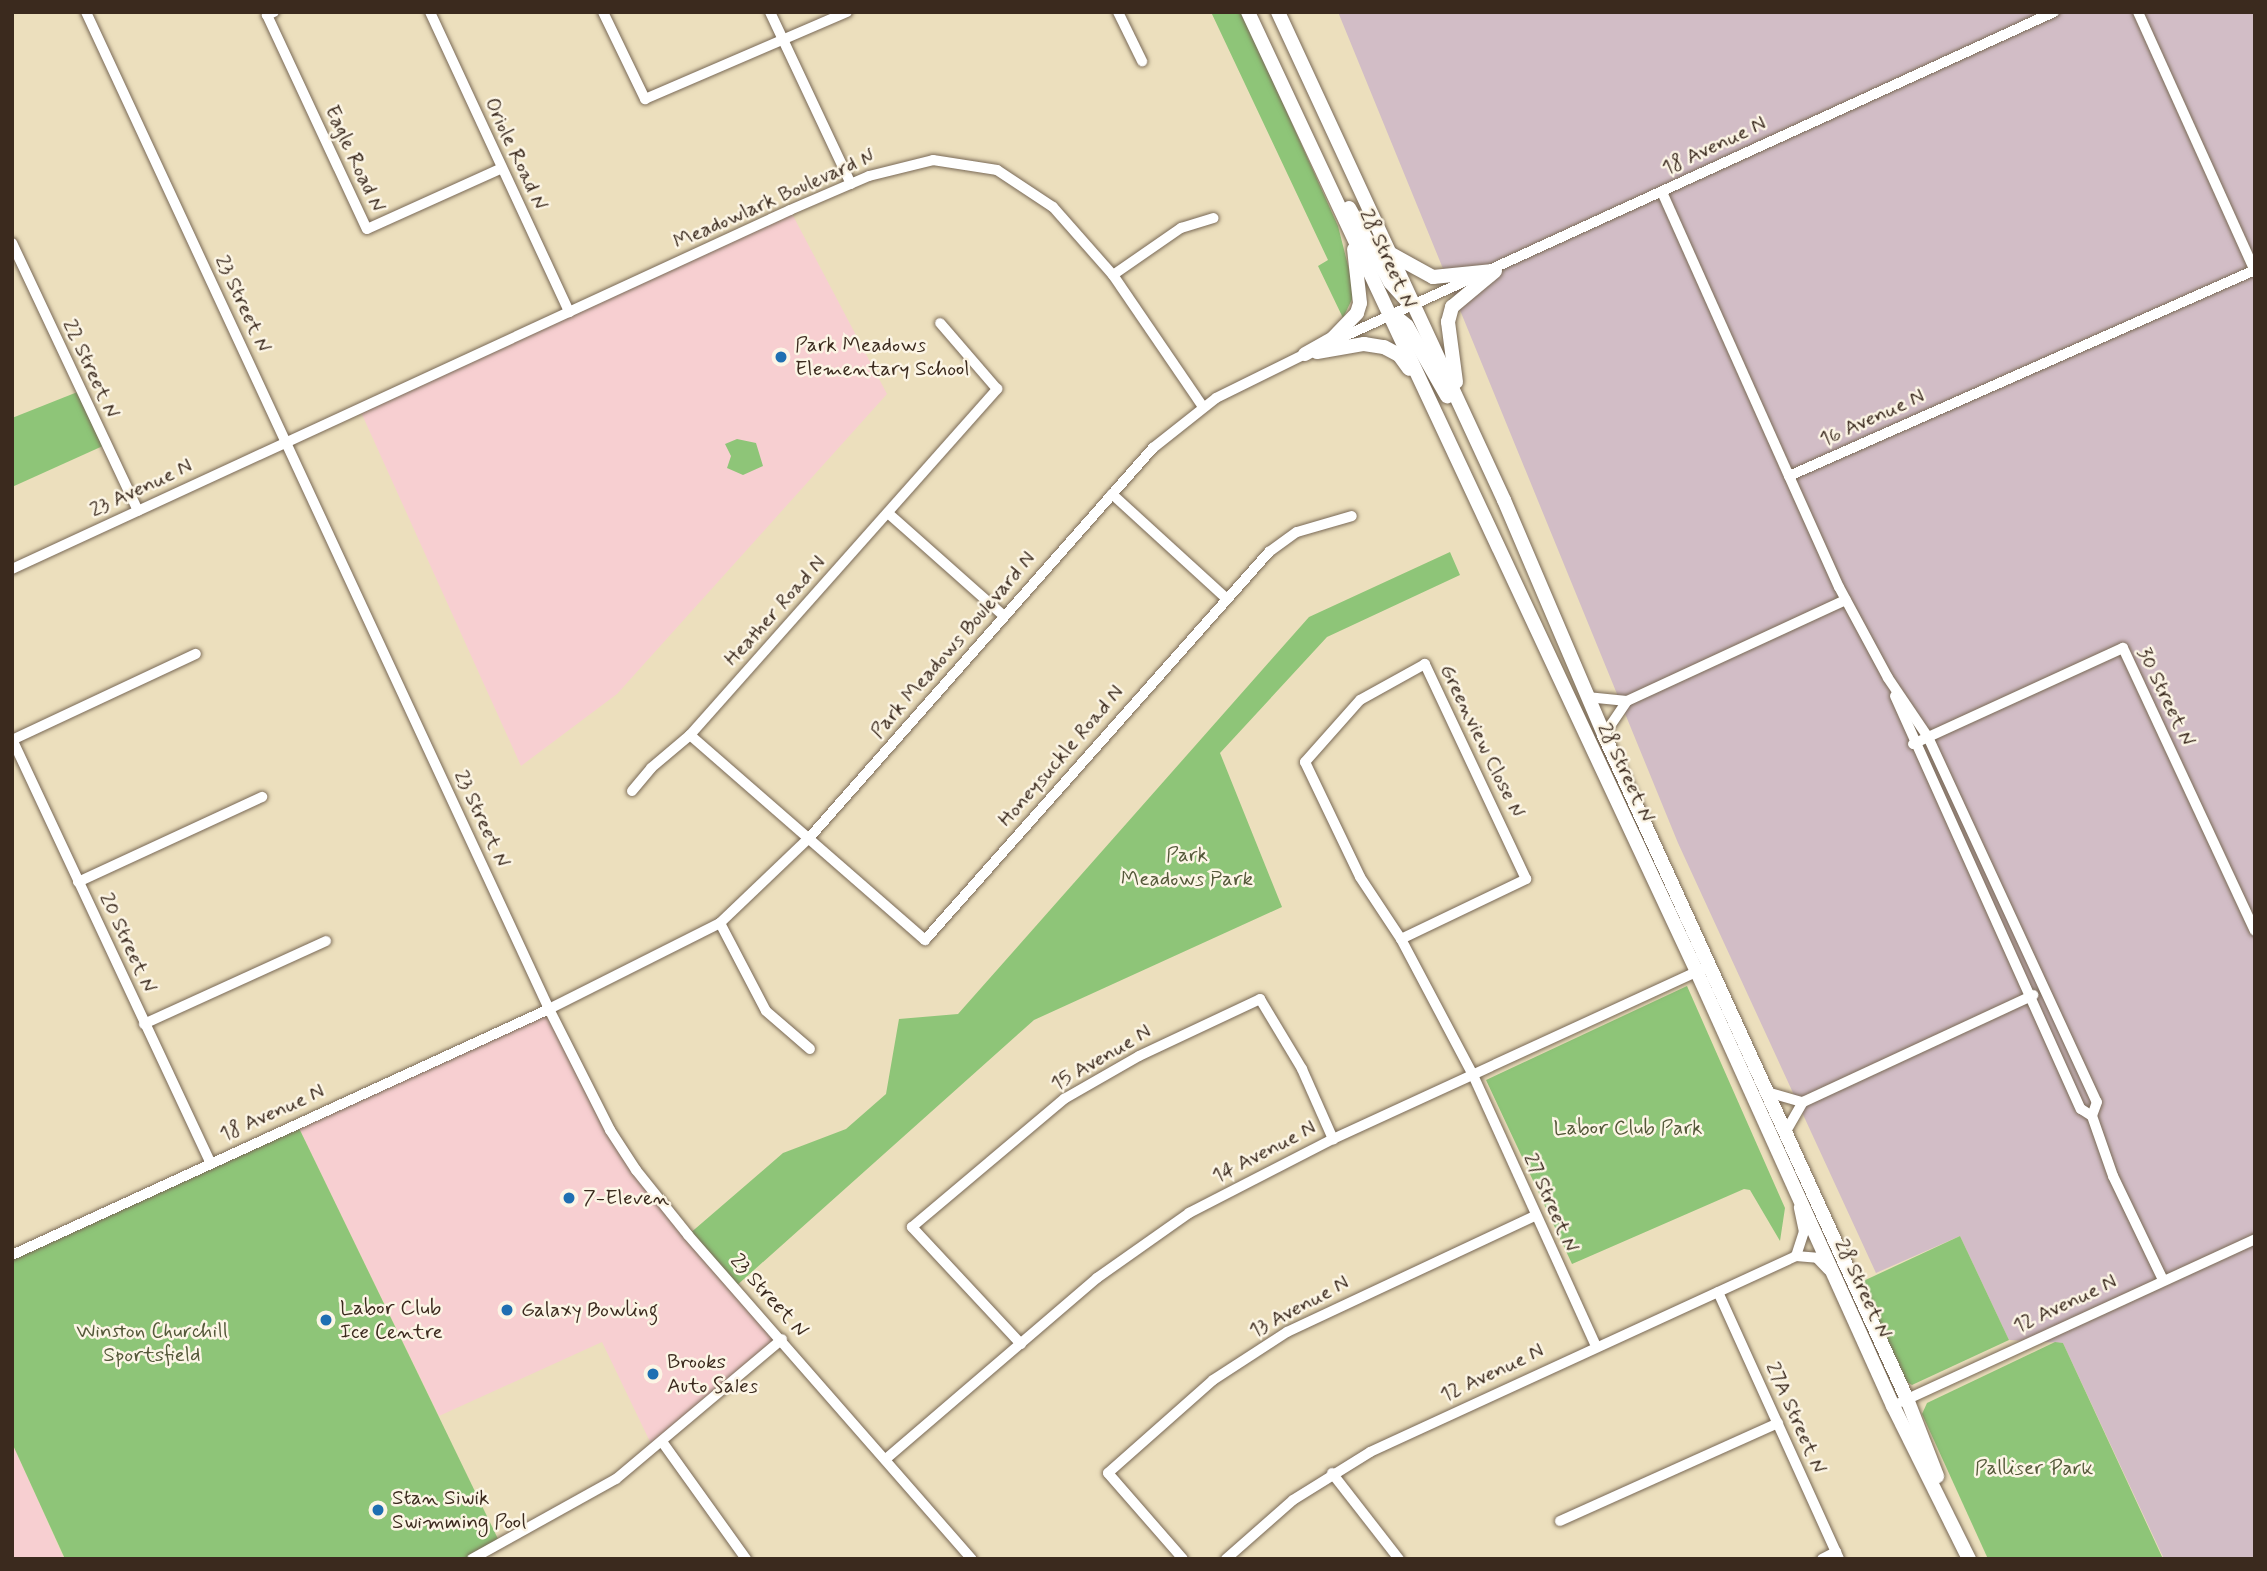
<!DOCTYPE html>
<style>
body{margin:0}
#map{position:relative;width:2267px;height:1571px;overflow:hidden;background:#ecdfbd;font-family:Mynerve,sans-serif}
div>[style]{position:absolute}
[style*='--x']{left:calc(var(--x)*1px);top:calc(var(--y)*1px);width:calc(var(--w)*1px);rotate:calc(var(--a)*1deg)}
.built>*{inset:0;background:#f7cfd1}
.industrial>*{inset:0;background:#d2bdc6}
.green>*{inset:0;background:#8ec578}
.roads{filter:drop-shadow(0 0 2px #796956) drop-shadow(0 0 2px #796956)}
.minor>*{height:10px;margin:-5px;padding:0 5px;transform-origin:5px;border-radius:5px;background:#fff}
.major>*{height:14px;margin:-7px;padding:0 7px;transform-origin:7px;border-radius:7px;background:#fff}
.dots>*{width:19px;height:19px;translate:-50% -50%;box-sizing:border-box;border:4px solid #fcf5e5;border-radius:50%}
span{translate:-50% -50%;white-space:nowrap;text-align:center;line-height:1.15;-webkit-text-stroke:5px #fcf5e5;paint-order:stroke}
.street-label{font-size:21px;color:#3b2a1e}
.poi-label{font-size:21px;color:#3b2a1e}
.left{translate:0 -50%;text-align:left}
.park-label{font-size:21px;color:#545839}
.frame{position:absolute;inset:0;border:14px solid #3b2a1e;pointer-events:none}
</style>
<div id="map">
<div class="built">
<div style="clip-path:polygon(790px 210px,887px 394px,617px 694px,521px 766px,360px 410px)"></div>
<div style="clip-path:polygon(549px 1009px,623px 1152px,782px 1339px,654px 1450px,602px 1342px,439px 1416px,297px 1124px)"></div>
<div style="clip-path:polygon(12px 1443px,42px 1509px,64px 1559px,12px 1559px)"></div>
</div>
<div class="industrial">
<div style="clip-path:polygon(1338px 12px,2255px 12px,2255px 1559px,2164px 1559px,2063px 1343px,2009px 1340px,1960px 1236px,1876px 1273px,1678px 843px)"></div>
</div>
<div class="green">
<div style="clip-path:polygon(1211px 12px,1242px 12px,1338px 226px,1355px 293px,1343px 318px,1318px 266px,1328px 260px)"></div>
<div style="clip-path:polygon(80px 391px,105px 445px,12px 487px,12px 418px)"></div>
<div style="clip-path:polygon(737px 439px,756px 443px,763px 466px,743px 475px,727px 468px,731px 456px,725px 444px)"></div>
<div style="clip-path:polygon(1450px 552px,1460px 575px,1327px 637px,1220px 753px,1282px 907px,1034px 1020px,735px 1287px,688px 1235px,783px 1153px,846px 1129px,886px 1094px,899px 1019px,958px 1014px,1309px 617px)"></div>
<div style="clip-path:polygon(1687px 986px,1785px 1208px,1780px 1241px,1750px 1190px,1744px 1189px,1572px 1264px,1486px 1080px)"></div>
<div style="clip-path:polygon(297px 1124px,500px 1543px,472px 1559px,65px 1559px,12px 1443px,12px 1255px)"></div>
<div style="clip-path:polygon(1960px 1236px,2009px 1340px,1912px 1385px,1904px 1380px,1859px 1283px)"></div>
<div style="clip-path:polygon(2055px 1342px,2063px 1343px,2163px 1559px,1988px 1559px,1922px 1414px,1927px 1403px)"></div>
</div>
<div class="roads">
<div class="minor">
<div style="--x:86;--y:12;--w:1099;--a:65.09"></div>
<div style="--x:549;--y:1009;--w:136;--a:63.2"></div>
<div style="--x:610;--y:1130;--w:48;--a:57"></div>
<div style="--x:636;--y:1170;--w:83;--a:51.3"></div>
<div style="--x:688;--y:1235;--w:431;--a:48.8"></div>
<div style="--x:274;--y:12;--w:8;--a:157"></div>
<div style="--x:267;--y:15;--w:236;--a:65"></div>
<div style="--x:367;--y:229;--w:148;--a:-24.3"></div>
<div style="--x:430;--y:12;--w:331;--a:65.1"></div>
<div style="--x:603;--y:12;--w:97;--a:64.2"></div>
<div style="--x:645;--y:99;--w:220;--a:-23.3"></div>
<div style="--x:770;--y:12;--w:190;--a:64.8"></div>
<div style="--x:1118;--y:12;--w:55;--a:63.9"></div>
<div style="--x:2138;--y:12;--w:284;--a:65.7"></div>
<div style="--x:1662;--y:192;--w:311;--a:65.9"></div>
<div style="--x:1789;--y:476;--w:510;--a:-23.85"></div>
<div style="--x:12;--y:243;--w:296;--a:64.8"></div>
<div style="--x:1113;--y:275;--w:83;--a:-34.7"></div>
<div style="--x:1181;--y:228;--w:34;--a:-17"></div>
<div style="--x:1334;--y:341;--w:792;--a:-24.56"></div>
<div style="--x:1789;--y:476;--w:122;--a:65.8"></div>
<div style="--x:1839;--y:587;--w:103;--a:61.7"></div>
<div style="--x:1888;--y:678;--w:71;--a:55.9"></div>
<div style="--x:1928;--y:737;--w:402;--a:65.2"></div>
<div style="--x:2097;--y:1102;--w:15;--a:110"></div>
<div style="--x:1112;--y:494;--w:154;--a:42.4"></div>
<div style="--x:888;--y:513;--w:155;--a:41.6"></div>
<div style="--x:12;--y:569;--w:857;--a:-24.77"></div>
<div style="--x:790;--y:210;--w:86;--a:-23.3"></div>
<div style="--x:869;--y:176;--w:66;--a:-14"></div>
<div style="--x:933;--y:160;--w:65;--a:8.9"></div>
<div style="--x:997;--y:170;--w:67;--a:33.5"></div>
<div style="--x:1053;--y:207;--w:91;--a:48.6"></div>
<div style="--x:1113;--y:275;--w:160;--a:55.7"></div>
<div style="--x:1895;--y:696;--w:453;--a:65.8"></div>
<div style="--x:2081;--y:1109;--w:13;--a:32"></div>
<div style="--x:1587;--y:697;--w:40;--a:5.7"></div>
<div style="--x:1627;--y:701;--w:241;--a:-24.8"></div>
<div style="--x:690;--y:735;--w:312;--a:41.1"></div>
<div style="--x:925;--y:940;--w:519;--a:-48.44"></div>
<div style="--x:1269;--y:552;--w:34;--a:-36"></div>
<div style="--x:1297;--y:532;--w:57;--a:-16.2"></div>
<div style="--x:1604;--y:735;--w:41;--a:-55.9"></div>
<div style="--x:12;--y:739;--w:467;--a:64.9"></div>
<div style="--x:12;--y:740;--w:203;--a:-25.1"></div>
<div style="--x:1913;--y:744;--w:231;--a:-24.6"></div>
<div style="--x:2123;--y:648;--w:312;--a:65"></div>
<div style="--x:632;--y:791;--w:30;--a:-50"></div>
<div style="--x:651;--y:768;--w:51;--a:-40.2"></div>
<div style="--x:690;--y:735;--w:463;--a:-48.4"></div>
<div style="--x:997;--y:389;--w:87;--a:-130.8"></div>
<div style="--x:78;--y:882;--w:203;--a:-24.8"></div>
<div style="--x:720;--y:923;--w:99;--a:62.4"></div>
<div style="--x:766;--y:1011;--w:58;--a:40.8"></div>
<div style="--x:1401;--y:939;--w:139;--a:-25.6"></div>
<div style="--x:1526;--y:879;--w:238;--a:-115.2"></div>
<div style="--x:1425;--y:664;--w:74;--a:151"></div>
<div style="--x:1360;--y:700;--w:83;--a:131.6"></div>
<div style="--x:1305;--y:762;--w:127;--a:64.4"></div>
<div style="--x:1360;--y:877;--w:74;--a:56.5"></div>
<div style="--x:1401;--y:939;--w:154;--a:62.1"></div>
<div style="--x:1473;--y:1075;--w:298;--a:65.6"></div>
<div style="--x:144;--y:1024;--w:200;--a:-24.5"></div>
<div style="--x:1767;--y:1092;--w:37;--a:16"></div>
<div style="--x:2092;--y:1116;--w:64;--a:70.7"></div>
<div style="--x:2113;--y:1176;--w:115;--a:64.3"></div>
<div style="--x:1785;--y:1133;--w:36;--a:-60"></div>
<div style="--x:1803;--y:1102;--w:254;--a:-24.9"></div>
<div style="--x:12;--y:1255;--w:591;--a:-24.61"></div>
<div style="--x:549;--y:1009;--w:191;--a:-26.7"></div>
<div style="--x:720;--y:923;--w:124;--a:-43.7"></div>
<div style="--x:810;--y:837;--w:519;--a:-48.6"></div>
<div style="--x:1153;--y:448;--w:80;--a:-38.4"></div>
<div style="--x:1216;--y:398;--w:104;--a:-26.3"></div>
<div style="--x:1796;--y:1256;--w:25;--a:-72"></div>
<div style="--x:1804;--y:1232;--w:25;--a:-102"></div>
<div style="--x:1718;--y:1292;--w:293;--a:65.6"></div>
<div style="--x:1021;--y:1344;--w:160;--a:-133"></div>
<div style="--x:912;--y:1227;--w:199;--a:-40.1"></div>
<div style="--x:1064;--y:1099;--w:86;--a:-29.8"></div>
<div style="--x:1139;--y:1056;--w:134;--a:-25.2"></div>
<div style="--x:1260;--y:999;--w:82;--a:59"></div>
<div style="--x:1302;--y:1069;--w:77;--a:66.1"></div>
<div style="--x:1901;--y:1402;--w:390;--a:-24.7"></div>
<div style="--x:663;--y:1443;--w:143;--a:54.4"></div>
<div style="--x:887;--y:1458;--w:277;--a:-40.6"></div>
<div style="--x:1097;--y:1278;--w:113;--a:-35.2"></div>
<div style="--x:1189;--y:1213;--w:162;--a:-27.2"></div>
<div style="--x:1333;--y:1139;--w:405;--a:-24.7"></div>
<div style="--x:1332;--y:1473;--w:109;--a:52.1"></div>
<div style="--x:1560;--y:1521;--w:239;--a:-24.2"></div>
<div style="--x:472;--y:1559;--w:165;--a:-29.1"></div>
<div style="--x:616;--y:1479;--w:217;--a:-40.1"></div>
<div style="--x:1183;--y:1559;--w:114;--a:-131.1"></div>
<div style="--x:1108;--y:1473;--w:140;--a:-41.5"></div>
<div style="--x:1213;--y:1380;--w:88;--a:-33"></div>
<div style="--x:1287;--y:1332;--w:274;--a:-25.1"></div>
<div style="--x:1226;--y:1559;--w:89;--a:-41.4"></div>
<div style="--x:1293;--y:1500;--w:91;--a:-31.9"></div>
<div style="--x:1370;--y:1452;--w:469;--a:-24.7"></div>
<div style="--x:1796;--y:1256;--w:21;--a:5"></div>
<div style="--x:1817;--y:1258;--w:16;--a:47"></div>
<div style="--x:1822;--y:1559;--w:16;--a:-27"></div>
</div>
<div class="major">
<div style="--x:1248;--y:12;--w:1060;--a:64.93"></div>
<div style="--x:1697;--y:972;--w:476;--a:65.7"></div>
<div style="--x:1893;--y:1406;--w:171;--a:63.6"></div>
<div style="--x:1278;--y:12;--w:538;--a:65.15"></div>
<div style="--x:1504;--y:500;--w:255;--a:66.9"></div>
<div style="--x:1604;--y:735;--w:730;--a:65.47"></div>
<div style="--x:1907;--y:1399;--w:83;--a:68.7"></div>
<div style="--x:1349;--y:208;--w:85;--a:61"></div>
<div style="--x:1390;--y:282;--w:28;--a:48"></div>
<div style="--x:1391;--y:254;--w:48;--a:28.7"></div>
<div style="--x:1433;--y:277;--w:60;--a:-5.7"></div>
<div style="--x:1396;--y:317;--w:14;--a:39"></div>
<div style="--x:1407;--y:326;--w:81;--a:60.3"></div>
<div style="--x:1317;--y:352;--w:48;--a:-9.7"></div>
<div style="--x:1364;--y:344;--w:20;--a:9"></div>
<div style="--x:1384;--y:347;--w:17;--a:28"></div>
<div style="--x:1399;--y:355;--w:17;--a:54"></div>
<div style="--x:1305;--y:354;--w:31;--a:-29"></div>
<div style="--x:1332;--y:339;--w:36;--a:-46"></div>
<div style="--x:1357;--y:313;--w:10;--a:-73"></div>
<div style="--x:1360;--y:303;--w:54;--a:-96.3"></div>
<div style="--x:1456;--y:382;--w:61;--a:-97.6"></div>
<div style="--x:1448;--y:322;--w:16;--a:-75"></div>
<div style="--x:1452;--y:307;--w:56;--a:-39.9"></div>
</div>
</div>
<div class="dots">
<div style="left:781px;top:357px;background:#1f6fb2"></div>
<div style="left:569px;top:1198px;background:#1f6fb2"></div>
<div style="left:507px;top:1310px;background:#1f6fb2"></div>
<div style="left:326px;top:1320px;background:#1f6fb2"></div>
<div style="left:653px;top:1374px;background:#1f6fb2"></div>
<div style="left:378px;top:1510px;background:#1f6fb2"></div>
</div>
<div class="street-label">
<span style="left:1714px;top:146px;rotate:-25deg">18 Avenue N</span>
<span style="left:516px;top:154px;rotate:65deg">Oriole Road N</span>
<span style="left:355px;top:159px;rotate:65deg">Eagle Road N</span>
<span style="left:774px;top:199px;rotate:-24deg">Meadowlark Boulevard N</span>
<span style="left:1388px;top:259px;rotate:65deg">28 Street N</span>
<span style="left:243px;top:304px;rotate:65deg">23 Street N</span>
<span style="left:91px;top:369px;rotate:65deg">22 Street N</span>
<span style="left:1872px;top:418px;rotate:-24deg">16 Avenue N</span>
<span style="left:141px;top:488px;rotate:-25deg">23 Avenue N</span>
<span style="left:775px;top:611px;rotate:-48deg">Heather Road N</span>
<span style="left:953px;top:645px;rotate:-49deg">Park Meadows Boulevard N</span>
<span style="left:2166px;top:697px;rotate:64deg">30 Street N</span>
<span style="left:1482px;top:741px;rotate:64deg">Greenview Close N</span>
<span style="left:1061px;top:756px;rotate:-49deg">Honeysuckle Road N</span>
<span style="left:1626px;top:773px;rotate:65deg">28 Street N</span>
<span style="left:482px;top:819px;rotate:65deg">23 Street N</span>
<span style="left:128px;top:943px;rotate:65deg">20 Street N</span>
<span style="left:1101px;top:1058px;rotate:-30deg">15 Avenue N</span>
<span style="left:272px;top:1113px;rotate:-24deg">18 Avenue N</span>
<span style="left:1264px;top:1152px;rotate:-27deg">14 Avenue N</span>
<span style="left:1551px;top:1203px;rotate:66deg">27 Street N</span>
<span style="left:1863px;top:1289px;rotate:65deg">28 Street N</span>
<span style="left:769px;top:1296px;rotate:48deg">23 Street N</span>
<span style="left:2065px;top:1304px;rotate:-25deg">12 Avenue N</span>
<span style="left:1299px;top:1307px;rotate:-28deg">13 Avenue N</span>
<span style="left:1492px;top:1373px;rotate:-25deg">12 Avenue N</span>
<span style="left:1796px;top:1418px;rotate:66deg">27A Street N</span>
</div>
<div class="poi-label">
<span class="left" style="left:795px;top:357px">Park Meadows<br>Elementary School</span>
<span class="left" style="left:583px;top:1198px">7-Eleven</span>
<span class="left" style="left:340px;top:1320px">Labor Club<br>Ice Centre</span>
<span class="left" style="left:521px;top:1310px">Galaxy Bowling</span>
<span class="left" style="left:667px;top:1374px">Brooks<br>Auto Sales</span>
<span class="left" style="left:392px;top:1510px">Stan Siwik<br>Swimming Pool</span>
</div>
<div class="park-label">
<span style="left:1187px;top:867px">Park<br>Meadows Park</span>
<span style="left:1628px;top:1128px">Labor Club Park</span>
<span style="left:152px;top:1343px">Winston Churchill<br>Sportsfield</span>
<span style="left:2034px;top:1468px">Palliser Park</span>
</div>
<div class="frame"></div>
</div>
